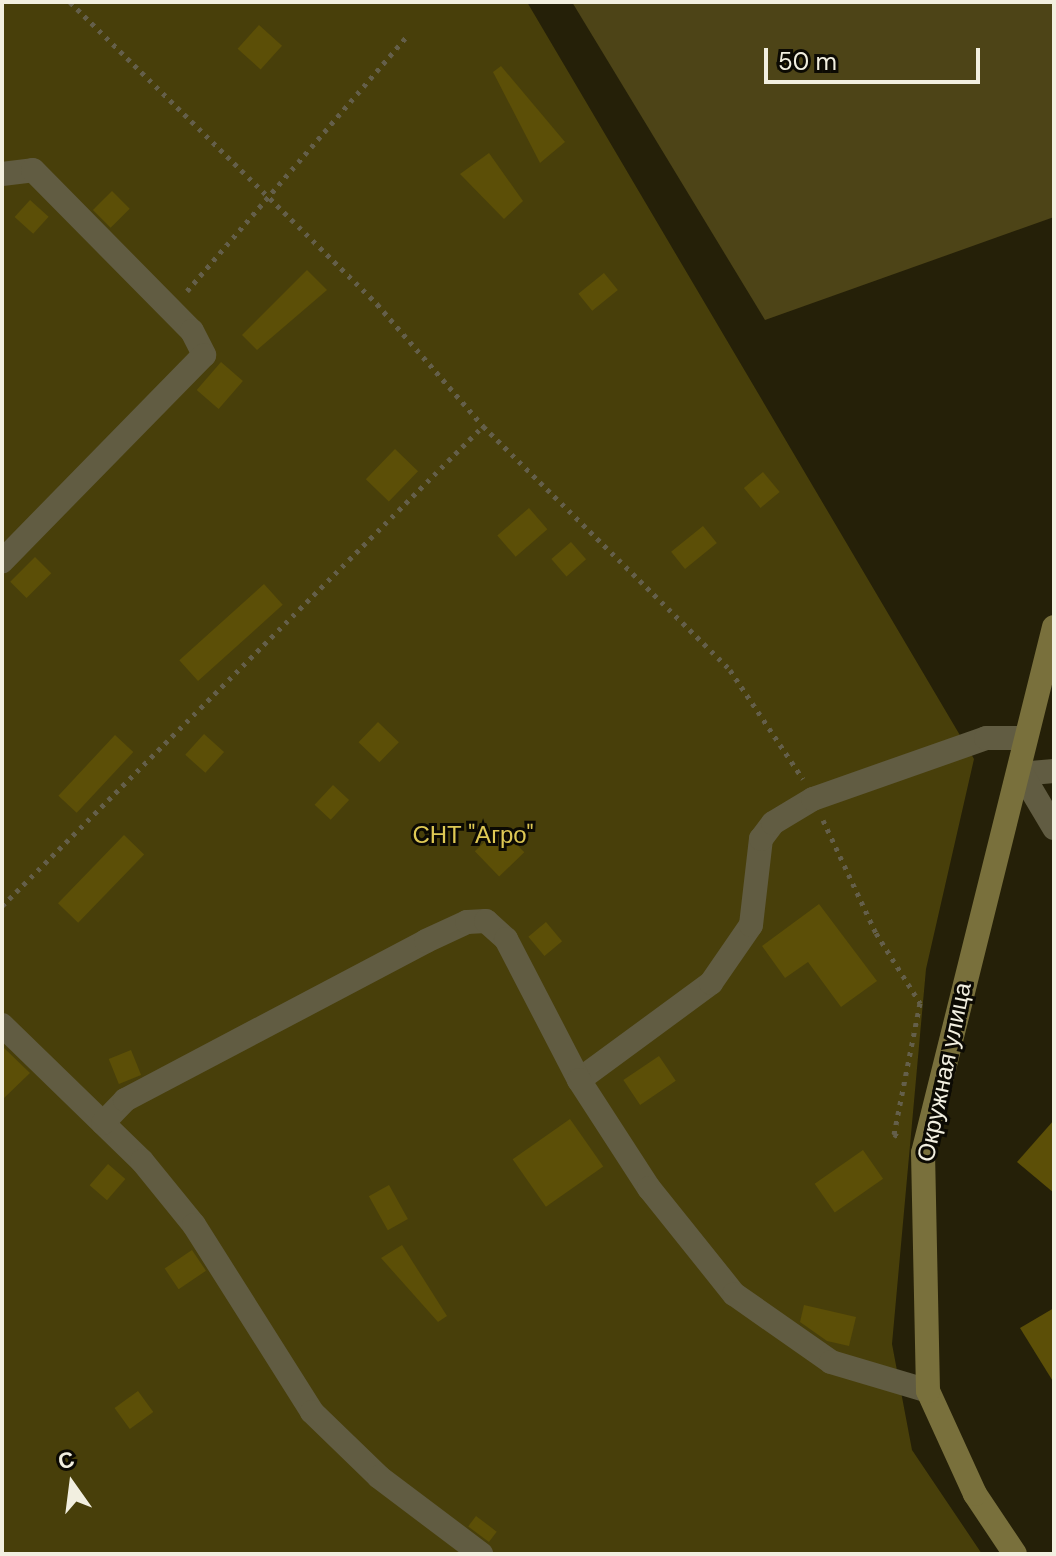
<!DOCTYPE html>
<meta charset="utf-8">
<style>
body{margin:0}
#map{position:relative;width:1056px;height:1556px;overflow:hidden;background:#252008;font-family:"DM Sans",sans-serif}
div>[style]{position:absolute}
[style*='--x']{left:calc(var(--x)*1px);top:calc(var(--y)*1px);width:calc(var(--w)*1px);rotate:calc(var(--a)*1deg)}
.green>*{inset:0;background:#483f0a}
.forest>*{inset:0;background:#4d4417}
.building>*{inset:0;background:#5c4f07;transform-origin:0 0}
.path>*{height:5px;margin-top:-2.5px;transform-origin:0;background:repeating-linear-gradient(90deg,#645f4a 0 4px,transparent 0 10px)}
.street>*{height:24px;margin:-12px;padding:0 12px;transform-origin:12px;border-radius:12px;background:#615c42}
.secondary>*{height:24px;margin:-12px;padding:0 12px;transform-origin:12px;border-radius:12px;background:#79703c}
span{translate:-50% -50%;white-space:nowrap;text-align:center;line-height:1.15;-webkit-text-stroke:6px #0c0a03;paint-order:stroke}
.park-label{font-size:24px;color:#dec854}
.street-label{font-size:24px;color:#f2efe0}
.frame{position:absolute;inset:0;border:4px solid #f2efe0;pointer-events:none}
.north{position:absolute;left:32px;top:1444px;width:80px;height:80px;-webkit-text-stroke:6px #0c0a03;paint-order:stroke;rotate:346deg;font-size:22px;font-weight:700;line-height:32px;text-align:center;color:#f2efe0}
.north::after{content:'';display:block;margin:auto;width:28px;height:36px;background:#f2efe0;clip-path:polygon(50% 0,100% 100%,50% 72%,0 100%)}
.scale{position:absolute;left:764px;top:48px;width:216px;height:36px;box-sizing:border-box;border:4px solid #f2efe0;border-top:0;padding-left:10px;font-size:24px;line-height:28px;white-space:nowrap;color:#f2efe0;-webkit-text-stroke:6px #0c0a03;paint-order:stroke}
</style>
<div id="map">
<div class="green">
<div style="clip-path:polygon(2px 2px,527px 2px,974px 759px,926px 969px,892px 1344px,912px 1450px,982px 1554px,2px 1554px)"></div>
</div>
<div class="forest">
<div style="clip-path:polygon(572px 2px,1054px 2px,1054px 217px,765px 320px)"></div>
</div>
<div class="building">
<div style="left:259px;top:25px;width:31px;height:32px;rotate:42deg"></div>
<div style="clip-path:polygon(501px 66px,565px 142px,540px 163px,493px 72px)"></div>
<div style="clip-path:polygon(489px 153px,523px 201px,504px 219px,460px 174px)"></div>
<div style="left:112px;top:191px;width:25px;height:27px;rotate:45deg"></div>
<div style="left:30px;top:200px;width:25px;height:23px;rotate:42deg"></div>
<div style="clip-path:polygon(307px 270px,327px 290px,257px 350px,242px 335px)"></div>
<div style="left:604px;top:273px;width:22px;height:33px;rotate:51deg"></div>
<div style="left:221px;top:362px;width:29px;height:37px;rotate:41deg"></div>
<div style="left:395px;top:449px;width:32px;height:42px;rotate:44deg"></div>
<div style="left:763px;top:472px;width:26px;height:25px;rotate:50deg"></div>
<div style="left:529px;top:508px;width:28px;height:42px;rotate:49deg"></div>
<div style="left:703px;top:526px;width:22px;height:41px;rotate:51deg"></div>
<div style="left:571px;top:542px;width:23px;height:26px;rotate:49deg"></div>
<div style="left:35px;top:557px;width:23px;height:35px;rotate:45deg"></div>
<div style="left:264px;top:584px;width:28px;height:114px;rotate:48deg"></div>
<div style="left:378px;top:722px;width:29px;height:28px;rotate:44deg"></div>
<div style="left:204px;top:734px;width:27px;height:28px;rotate:42deg"></div>
<div style="left:115px;top:735px;width:25px;height:83px;rotate:43deg"></div>
<div style="left:333px;top:785px;width:22px;height:27px;rotate:43deg"></div>
<div style="left:500px;top:827px;width:35px;height:35px;rotate:46deg"></div>
<div style="left:124px;top:835px;width:28px;height:95px;rotate:44deg"></div>
<div style="clip-path:polygon(819px 904px,877px 981px,841px 1007px,808px 962px,785px 978px,762px 946px)"></div>
<div style="left:546px;top:922px;width:25px;height:23px;rotate:50deg"></div>
<div style="clip-path:polygon(2px 1046px,30px 1073px,2px 1100px)"></div>
<div style="left:131px;top:1050px;width:27px;height:24px;rotate:68deg"></div>
<div style="left:659px;top:1056px;width:30px;height:43px;rotate:56deg"></div>
<div style="left:570px;top:1119px;width:58px;height:70px;rotate:55deg"></div>
<div style="clip-path:polygon(1054px 1120px,1054px 1193px,1017px 1162px)"></div>
<div style="left:863px;top:1150px;width:35px;height:59px;rotate:55deg"></div>
<div style="left:108px;top:1164px;width:23px;height:28px;rotate:41deg"></div>
<div style="left:389px;top:1185px;width:39px;height:23px;rotate:61deg"></div>
<div style="clip-path:polygon(402px 1245px,447px 1316px,438px 1322px,381px 1258px)"></div>
<div style="left:192px;top:1250px;width:25px;height:33px;rotate:56deg"></div>
<div style="clip-path:polygon(804px 1305px,856px 1317px,849px 1346px,827px 1341px,800px 1322px)"></div>
<div style="clip-path:polygon(1054px 1308px,1054px 1383px,1020px 1328px)"></div>
<div style="left:138px;top:1391px;width:26px;height:29px;rotate:54deg"></div>
<div style="left:476px;top:1516px;width:26px;height:13px;rotate:37deg"></div>
</div>
<div class="path">
<div style="--x:70;--y:2;--w:431;--a:44.5"></div>
<div style="--x:377;--y:304;--w:162;--a:49"></div>
<div style="--x:483;--y:426;--w:347;--a:44.6"></div>
<div style="--x:730;--y:670;--w:131;--a:56.2"></div>
<div style="--x:187;--y:291;--w:337;--a:-49.2"></div>
<div style="--x:823;--y:820;--w:125;--a:64.9"></div>
<div style="--x:876;--y:933;--w:83;--a:57.8"></div>
<div style="--x:920;--y:1003;--w:134;--a:101.2"></div>
<div style="--x:894;--y:1134;--w:9;--a:32"></div>
<div style="--x:2;--y:906;--w:680;--a:-44.94"></div>
</div>
<div class="street">
<div style="--x:2;--y:174;--w:31;--a:-7"></div>
<div style="--x:33;--y:170;--w:226;--a:45.4"></div>
<div style="--x:192;--y:331;--w:27;--a:63"></div>
<div style="--x:204;--y:355;--w:289;--a:134.4"></div>
<div style="--x:1054;--y:771;--w:32;--a:175"></div>
<div style="--x:1022;--y:774;--w:63;--a:59.3"></div>
<div style="--x:2;--y:1025;--w:195;--a:44.2"></div>
<div style="--x:142;--y:1161;--w:82;--a:50.9"></div>
<div style="--x:194;--y:1225;--w:221;--a:57.7"></div>
<div style="--x:312;--y:1412;--w:93;--a:44.1"></div>
<div style="--x:379;--y:1477;--w:128;--a:37"></div>
<div style="--x:579;--y:1080;--w:164;--a:-36.3"></div>
<div style="--x:711;--y:983;--w:70;--a:-55.4"></div>
<div style="--x:751;--y:925;--w:87;--a:-83.4"></div>
<div style="--x:761;--y:839;--w:20;--a:-53"></div>
<div style="--x:773;--y:823;--w:47;--a:-31"></div>
<div style="--x:813;--y:799;--w:183;--a:-19.4"></div>
<div style="--x:986;--y:738;--w:39;--a:0"></div>
<div style="--x:103;--y:1123;--w:32;--a:-46"></div>
<div style="--x:125;--y:1100;--w:340;--a:-27.8"></div>
<div style="--x:426;--y:941;--w:45;--a:-24.9"></div>
<div style="--x:467;--y:922;--w:19;--a:-3"></div>
<div style="--x:486;--y:921;--w:27;--a:42"></div>
<div style="--x:506;--y:939;--w:159;--a:62.6"></div>
<div style="--x:579;--y:1080;--w:129;--a:57.1"></div>
<div style="--x:649;--y:1188;--w:136;--a:51.3"></div>
<div style="--x:734;--y:1294;--w:118;--a:35"></div>
<div style="--x:831;--y:1362;--w:101;--a:16.6"></div>
</div>
<div class="secondary">
<div style="--x:1015;--y:1554;--w:72;--a:-123.7"></div>
<div style="--x:975;--y:1494;--w:113;--a:-114.5"></div>
<div style="--x:928;--y:1391;--w:238;--a:-91.2"></div>
<div style="--x:923;--y:1153;--w:542;--a:-76.02"></div>
</div>
<div class="park-label">
<span style="left:473px;top:835px">СНТ "Агро"</span>
</div>
<div class="street-label">
<span style="left:944px;top:1072px;rotate:-78deg">Окружная улица</span>
</div>
<div class="frame"></div>
<div class="north">С</div>
<div class="scale">50 m</div>
</div>
